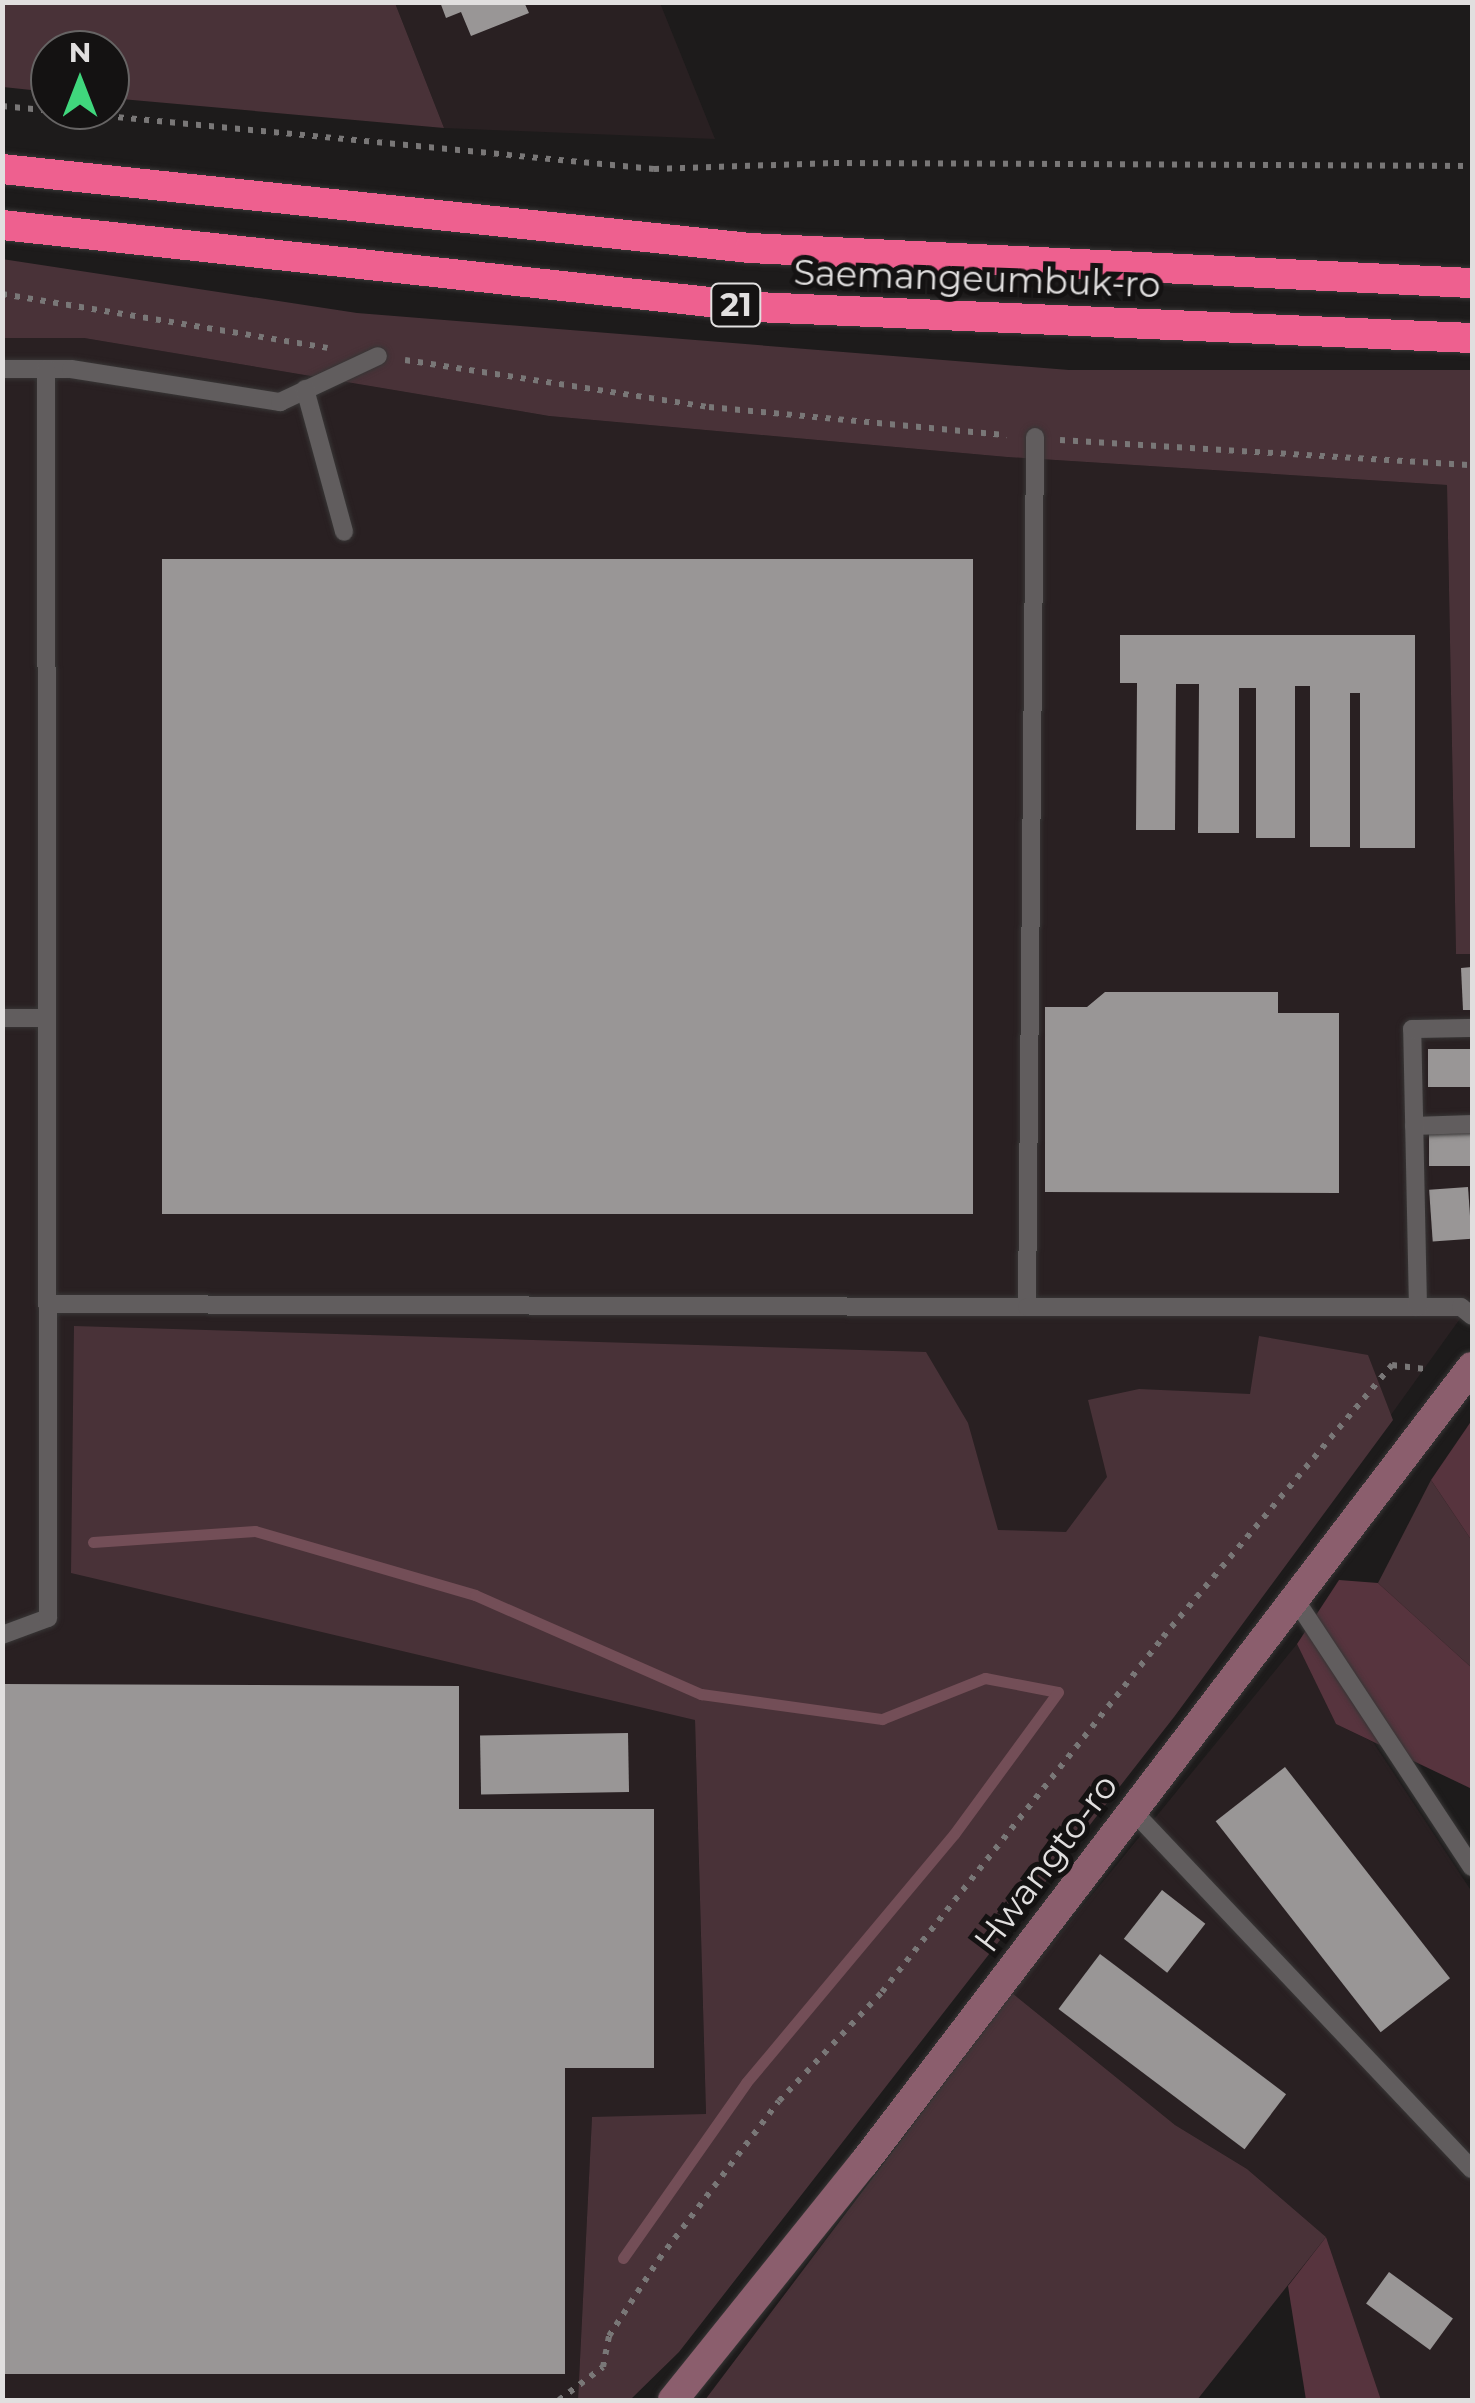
<!DOCTYPE html>
<style>
body{margin:0}
#map{position:relative;width:1475px;height:2403px;overflow:hidden;background:#1d1b1b;font-family:Montserrat,sans-serif}
div>[style]{position:absolute}
[style*='--x']{left:calc(var(--x)*1px);top:calc(var(--y)*1px);width:calc(var(--w)*1px);rotate:calc(var(--a)*1deg)}
.built>*{inset:0;background:#292022}
.green>*{inset:0;background:#493238}
.forest>*{inset:0;background:#57343e}
.stream>*{height:11px;margin:-5.5px;padding:0 5.5px;transform-origin:5.5px;border-radius:5.5px;background:#734e57}
.building>*{inset:0;background:#999696;transform-origin:0 0}
.path>*{height:6px;margin-top:-3px;transform-origin:0;background:repeating-linear-gradient(90deg,#797777 0 5px,transparent 0 13px)}
.roads{filter:drop-shadow(0 0 2px #383636) drop-shadow(0 0 2px #383636)}
.lane>*{height:18px;margin:-9px;padding:0 9px;transform-origin:9px;border-radius:9px;background:#615d5e}
.secondary>*{height:30px;margin:-15px;padding:0 15px;transform-origin:15px;border-radius:15px;background:#8b5e6d}
.highway>*{height:30px;margin:-15px;padding:0 15px;transform-origin:15px;border-radius:15px;background:#ee608f}
span{translate:-50% -50%;white-space:nowrap;text-align:center;line-height:1.15;-webkit-text-stroke:10px #141212;paint-order:stroke}
.shield-label span{padding:2px 8px;background:#141212;border:2px solid;border-radius:8px;-webkit-text-stroke-width:0}
.shield-label{font-size:32px;color:#e1dfdf;font-weight:700}
.street-label{font-size:35px;color:#e1dfdf}
.frame{position:absolute;inset:0;border:5px solid #e1dfdf;pointer-events:none}
.north{position:absolute;left:30px;top:30px;width:100px;height:100px;box-sizing:border-box;background:#141212;border:2px solid #666464;border-radius:50%;rotate:0deg;font-size:28px;font-weight:700;line-height:40px;text-align:center;color:#e1dfdf}
.north::after{content:'';display:block;margin:auto;width:35px;height:45px;background:#40d77d;clip-path:polygon(50% 0,100% 100%,50% 72%,0 100%)}
</style>
<div id="map">
<div class="built">
<div style="clip-path:polygon(395px 3px,660px 3px,715px 139px,444px 128px)"></div>
<div style="clip-path:polygon(3px 338px,84px 338px,549px 416px,1007px 457px,1447px 485px,1456px 953px,1472px 954px,1472px 1302px,1174px 1717px,903px 1664px,695px 1720px,706px 2115px,592px 2118px,578px 2400px,3px 2400px)"></div>
<div style="clip-path:polygon(1297px 1644px,1336px 1724px,1373px 1742px,1472px 1892px,1472px 2400px,1381px 2400px,1326px 2237px,1247px 2169px,1175px 2125px,1012px 1993px)"></div>
</div>
<div class="green">
<div style="clip-path:polygon(2px 3px,395px 3px,444px 128px,110px 98px,110px 50px,50px 50px,50px 92px,3px 87px)"></div>
<div style="clip-path:polygon(2px 259px,357px 313px,1069px 370px,1472px 370px,1472px 954px,1456px 954px,1447px 485px,1007px 457px,549px 416px,84px 338px,3px 338px)"></div>
<div style="clip-path:polygon(74px 1326px,926px 1352px,968px 1423px,998px 1530px,1066px 1532px,1107px 1477px,1088px 1400px,1139px 1389px,1250px 1394px,1259px 1336px,1368px 1355px,1393px 1420px,1174px 1717px,679px 2352px,630px 2400px,578px 2400px,592px 2117px,706px 2114px,695px 1720px,71px 1573px)"></div>
<div style="clip-path:polygon(1431px 1480px,1472px 1541px,1472px 1668px,1378px 1583px)"></div>
<div style="clip-path:polygon(1012px 1993px,1175px 2125px,1247px 2169px,1326px 2237px,1197px 2400px,705px 2400px)"></div>
</div>
<div class="forest">
<div style="clip-path:polygon(1472px 1420px,1472px 1541px,1431px 1480px)"></div>
<div style="clip-path:polygon(1339px 1580px,1378px 1583px,1472px 1668px,1472px 1789px,1336px 1724px,1297px 1644px)"></div>
<div style="clip-path:polygon(1326px 2237px,1381px 2400px,1306px 2400px,1288px 2286px)"></div>
</div>
<div class="stream">
<div style="--x:93;--y:1542;--w:162;--a:-3.9"></div>
<div style="--x:255;--y:1531;--w:229;--a:16.2"></div>
<div style="--x:475;--y:1595;--w:247;--a:23.7"></div>
<div style="--x:701;--y:1694;--w:183;--a:7.9"></div>
<div style="--x:882;--y:1719;--w:111;--a:-21.7"></div>
<div style="--x:985;--y:1678;--w:74;--a:10.9"></div>
<div style="--x:1058;--y:1692;--w:176;--a:126.2"></div>
<div style="--x:954;--y:1834;--w:324;--a:129.9"></div>
<div style="--x:746;--y:2083;--w:214;--a:125.1"></div>
</div>
<div class="building">
<div style="clip-path:polygon(440px 2px,524px 2px,529px 13px,471px 36px,461px 12px,446px 18px)"></div>
<div style="left:973px;top:559px;width:655px;height:811px;rotate:90deg"></div>
<div style="clip-path:polygon(1120px 635px,1415px 635px,1415px 848px,1360px 848px,1360px 693px,1350px 693px,1350px 847px,1310px 847px,1310px 686px,1295px 686px,1295px 838px,1256px 838px,1256px 688px,1239px 688px,1239px 833px,1198px 833px,1199px 684px,1176px 684px,1175px 830px,1136px 830px,1137px 683px,1120px 683px)"></div>
<div style="clip-path:polygon(1472px 967px,1472px 1010px,1463px 1010px,1461px 968px)"></div>
<div style="clip-path:polygon(1105px 992px,1278px 992px,1278px 1013px,1339px 1013px,1339px 1193px,1045px 1192px,1045px 1007px,1087px 1007px)"></div>
<div style="left:1428px;top:1049px;width:44px;height:38px"></div>
<div style="left:1472px;top:1127px;width:39px;height:43px;rotate:90deg"></div>
<div style="left:1468px;top:1187px;width:52px;height:39px;rotate:86deg"></div>
<div style="clip-path:polygon(2px 1684px,459px 1686px,459px 1809px,654px 1809px,654px 2068px,565px 2068px,565px 2374px,2px 2374px)"></div>
<div style="left:628px;top:1733px;width:59px;height:148px;rotate:89deg"></div>
<div style="left:1285px;top:1767px;width:268px;height:88px;rotate:52deg"></div>
<div style="left:1162px;top:1890px;width:55px;height:62px;rotate:38deg"></div>
<div style="left:1100px;top:1954px;width:233px;height:69px;rotate:37deg"></div>
<div style="left:1389px;top:2272px;width:79px;height:39px;rotate:36deg"></div>
</div>
<div class="path">
<div style="--x:2;--y:106;--w:655;--a:5.52"></div>
<div style="--x:654;--y:169;--w:180;--a:-1.9"></div>
<div style="--x:834;--y:163;--w:638;--a:0.27"></div>
<div style="--x:2;--y:294;--w:330;--a:9.4"></div>
<div style="--x:405;--y:360;--w:308;--a:8.8"></div>
<div style="--x:709;--y:407;--w:299;--a:5.4"></div>
<div style="--x:1060;--y:440;--w:413;--a:3.5"></div>
<div style="--x:559;--y:2400;--w:55;--a:-36.9"></div>
<div style="--x:603;--y:2367;--w:32;--a:-79"></div>
<div style="--x:609;--y:2336;--w:92;--a:-57"></div>
<div style="--x:659;--y:2259;--w:198;--a:-52.8"></div>
<div style="--x:779;--y:2101;--w:150;--a:-46.6"></div>
<div style="--x:882;--y:1992;--w:453;--a:-51.6"></div>
<div style="--x:1163;--y:1637;--w:356;--a:-49.9"></div>
<div style="--x:1392;--y:1365;--w:35;--a:7"></div>
</div>
<div class="roads">
<div class="lane">
<div style="--x:2;--y:369;--w:69;--a:0"></div>
<div style="--x:71;--y:369;--w:212;--a:9"></div>
<div style="--x:280;--y:402;--w:108;--a:-25.1"></div>
<div style="--x:305;--y:389;--w:148;--a:74.7"></div>
<div style="--x:2;--y:1018;--w:44;--a:0"></div>
<div style="--x:1414;--y:1126;--w:58;--a:-2"></div>
<div style="--x:47;--y:1304;--w:980;--a:0.18"></div>
<div style="--x:1027;--y:1307;--w:870;--a:-89.47"></div>
<div style="--x:1027;--y:1307;--w:434;--a:0"></div>
<div style="--x:1461;--y:1307;--w:14;--a:39"></div>
<div style="--x:1418;--y:1307;--w:278;--a:-91.2"></div>
<div style="--x:1412;--y:1029;--w:60;--a:-1"></div>
<div style="--x:1295;--y:1599;--w:321;--a:56.6"></div>
<div style="--x:2;--y:1635;--w:49;--a:-20.3"></div>
<div style="--x:48;--y:1618;--w:1249;--a:-90.09"></div>
<div style="--x:1133;--y:1811;--w:493;--a:46.6"></div>
</div>
<div class="secondary">
<div style="--x:673;--y:2400;--w:303;--a:-51.2"></div>
<div style="--x:863;--y:2164;--w:1003;--a:-52.62"></div>
</div>
<div class="highway">
<div style="--x:2;--y:169;--w:752;--a:6.03"></div>
<div style="--x:750;--y:248;--w:723;--a:2.78"></div>
<div style="--x:2;--y:225;--w:758;--a:6.21"></div>
<div style="--x:756;--y:307;--w:717;--a:2.48"></div>
</div>
</div>
<div class="shield-label">
<span style="left:736px;top:305px">21</span>
</div>
<div class="street-label">
<span style="left:977px;top:279px;rotate:2deg">Saemangeumbuk-ro</span>
<span style="left:1046px;top:1863px;rotate:-53deg">Hwangto-ro</span>
</div>
<div class="frame"></div>
<div class="north">N</div>
</div>
